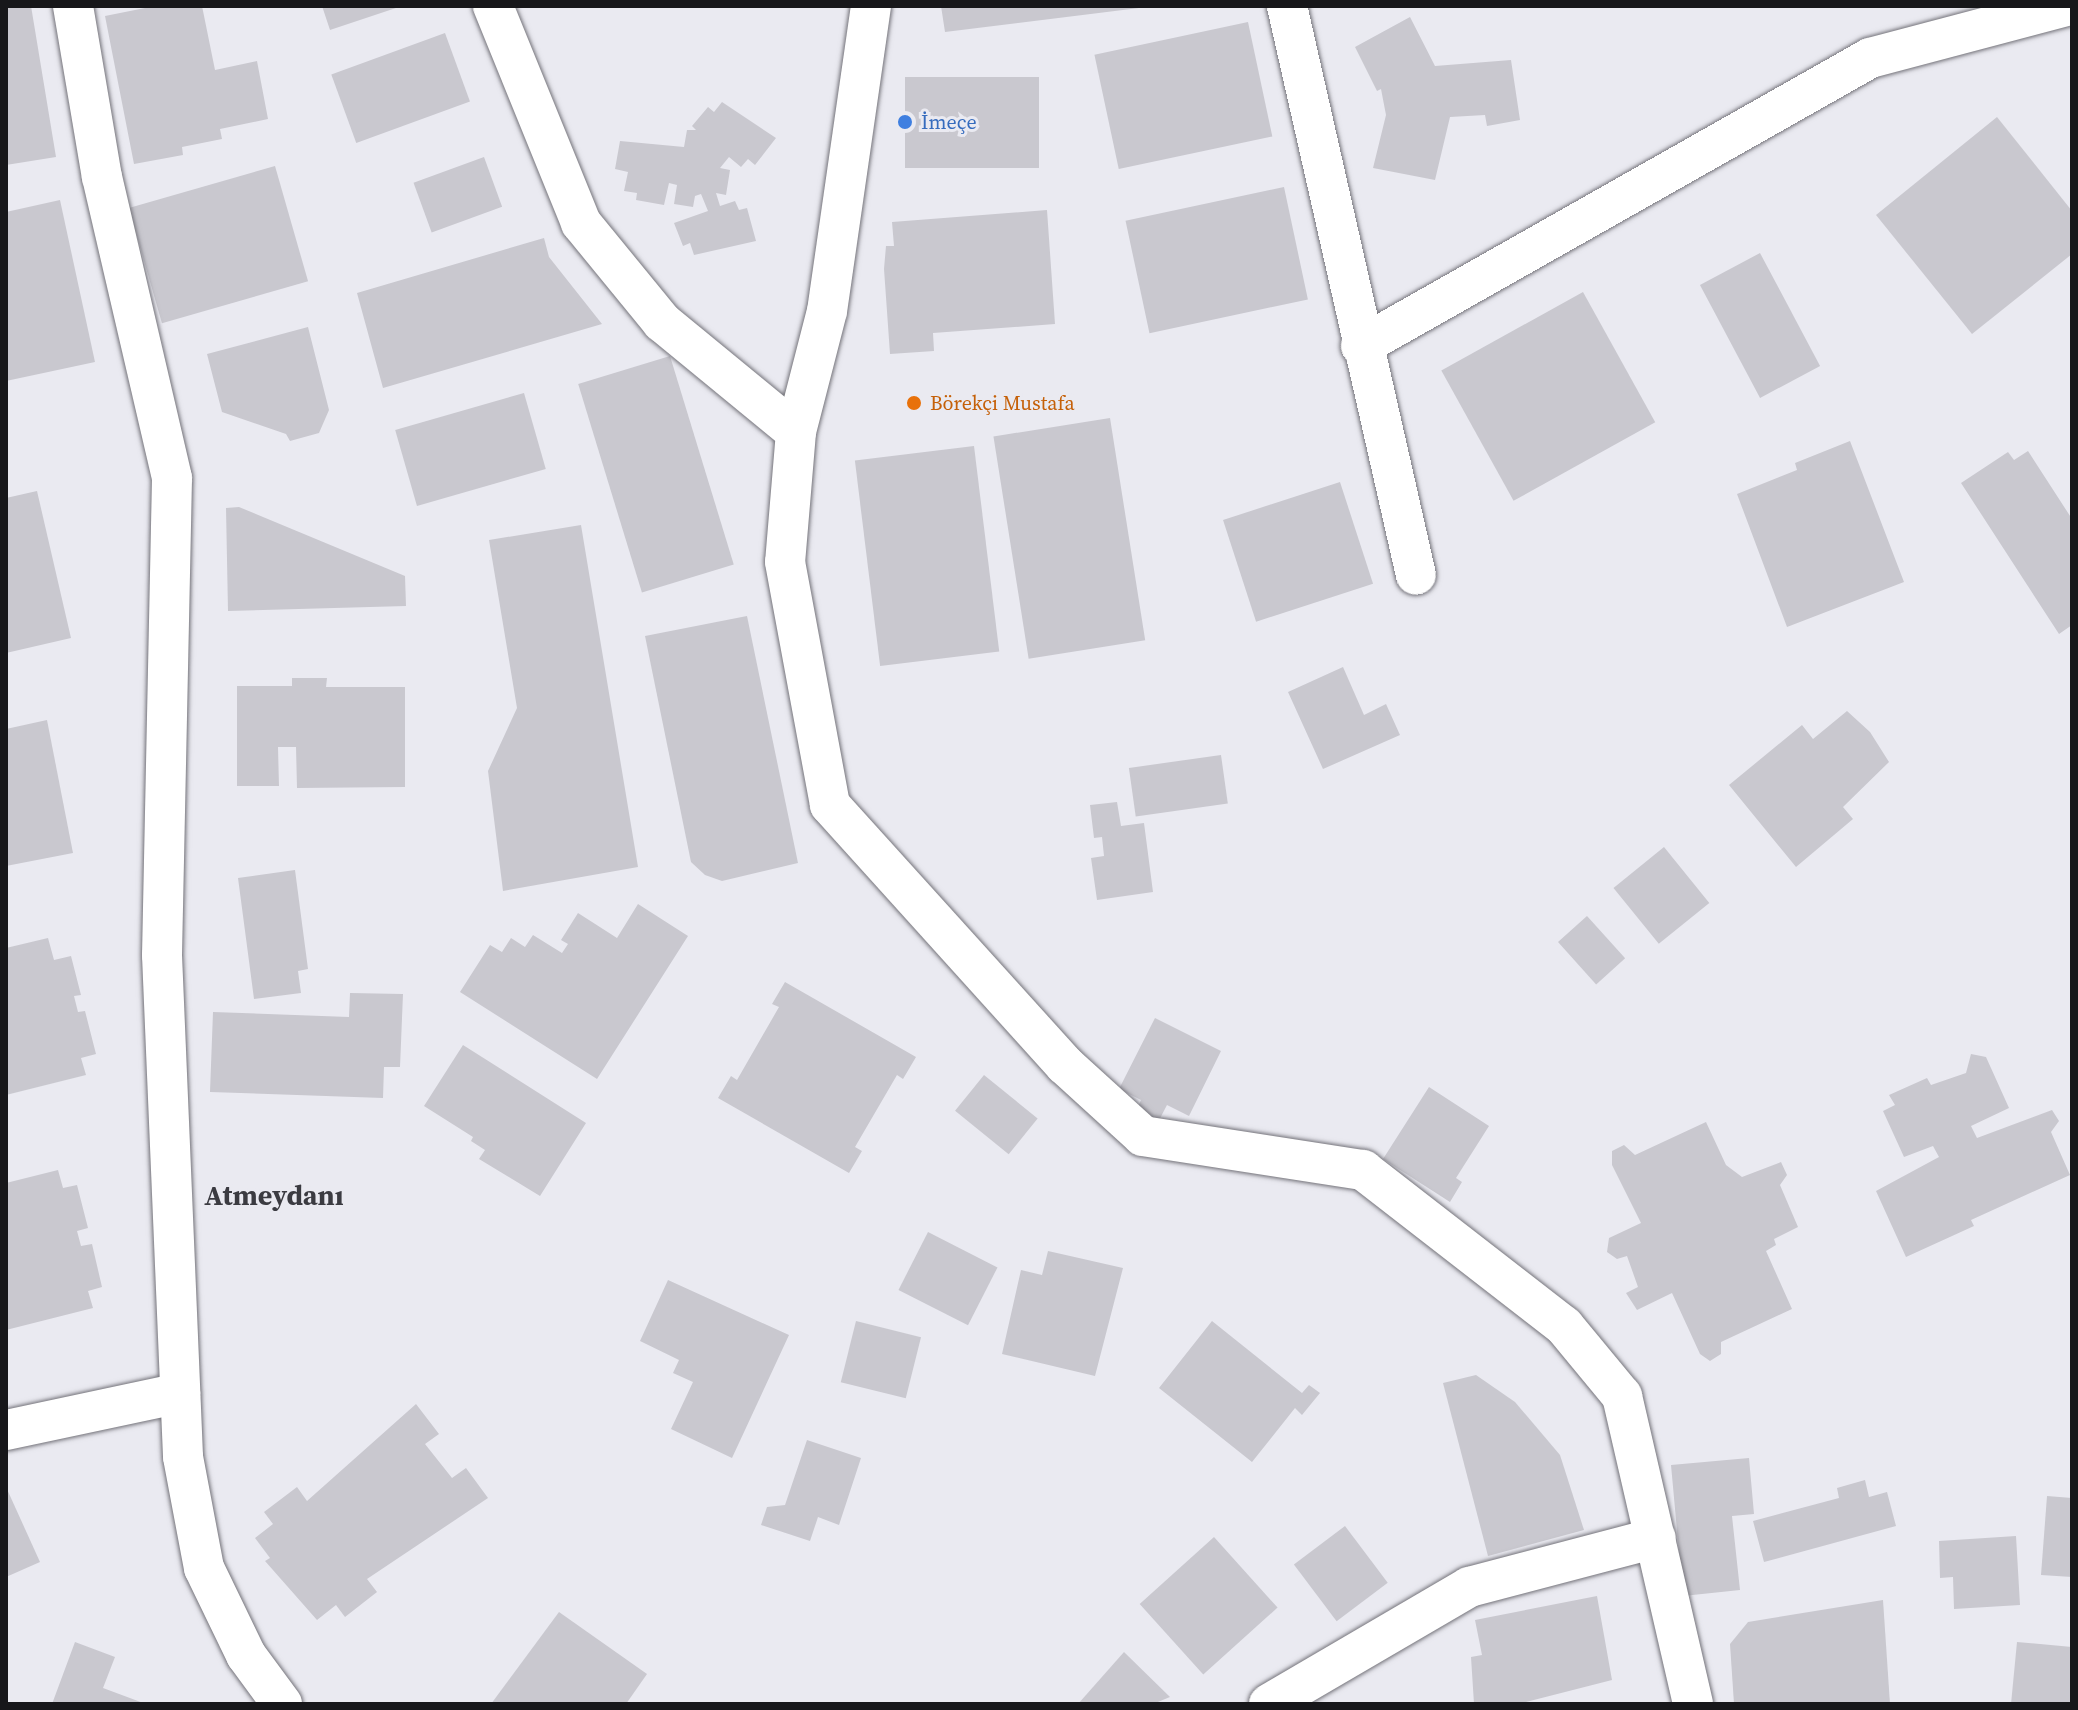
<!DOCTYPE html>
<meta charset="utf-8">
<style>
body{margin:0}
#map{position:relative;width:2078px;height:1710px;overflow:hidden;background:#eaeaf1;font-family:"Source Serif 4",serif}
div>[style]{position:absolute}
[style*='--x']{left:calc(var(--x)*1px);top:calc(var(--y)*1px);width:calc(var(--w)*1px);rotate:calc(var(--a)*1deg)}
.building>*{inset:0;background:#c9c8cf;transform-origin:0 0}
.roads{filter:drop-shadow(0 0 2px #74737a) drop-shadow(0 0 2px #74737a)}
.minor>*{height:40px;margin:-20px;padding:0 20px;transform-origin:20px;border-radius:20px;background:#fff}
.dots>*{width:22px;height:22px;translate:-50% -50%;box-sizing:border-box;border:4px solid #eaeaf1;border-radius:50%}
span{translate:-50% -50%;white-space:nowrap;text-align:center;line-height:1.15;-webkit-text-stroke:6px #eaeaf1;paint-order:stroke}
.shop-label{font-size:20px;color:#366cbe}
.left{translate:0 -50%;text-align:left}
.food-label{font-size:20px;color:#c56008}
.district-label{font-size:28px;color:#3b3b41;font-weight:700}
.frame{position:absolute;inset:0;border:8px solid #17171a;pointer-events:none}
</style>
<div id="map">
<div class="building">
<div style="clip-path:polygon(6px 6px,31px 6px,56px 157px,6px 165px)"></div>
<div style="clip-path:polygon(155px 6px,202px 6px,215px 70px,257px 61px,268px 119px,220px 129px,222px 139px,182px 147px,183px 155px,134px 164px,105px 16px)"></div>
<div style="clip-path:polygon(322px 6px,399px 6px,399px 7px,330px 30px)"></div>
<div style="clip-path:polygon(941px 6px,1139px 6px,1139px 8px,945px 32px)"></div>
<div style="clip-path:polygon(1410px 17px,1435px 66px,1511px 60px,1520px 120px,1487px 126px,1485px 115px,1450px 117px,1435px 180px,1373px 168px,1386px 115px,1381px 89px,1377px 91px,1355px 47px)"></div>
<div style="left:1248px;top:22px;width:117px;height:157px;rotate:78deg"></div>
<div style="left:445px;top:33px;width:73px;height:121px;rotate:70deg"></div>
<div style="left:1039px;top:77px;width:91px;height:134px;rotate:90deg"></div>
<div style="clip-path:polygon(722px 102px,776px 138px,755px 165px,748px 159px,741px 167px,729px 157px,720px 168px,730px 170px,726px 195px,716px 193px,720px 206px,735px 201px,739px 210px,747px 208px,756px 241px,694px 255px,690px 243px,683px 246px,674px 223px,708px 211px,701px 194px,695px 196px,693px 207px,674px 204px,677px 185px,669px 183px,664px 205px,636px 200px,637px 193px,624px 191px,628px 172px,615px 169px,620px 141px,684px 147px,687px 130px,696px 130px,692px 126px,708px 107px,714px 112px)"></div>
<div style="clip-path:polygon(1997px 117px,2072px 211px,2072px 254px,1972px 334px,1876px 215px)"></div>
<div style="left:484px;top:157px;width:53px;height:75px;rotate:70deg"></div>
<div style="left:275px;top:166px;width:120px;height:152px;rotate:74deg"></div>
<div style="left:1284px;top:187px;width:115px;height:162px;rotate:78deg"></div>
<div style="clip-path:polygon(60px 200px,95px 362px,6px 381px,6px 212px)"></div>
<div style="clip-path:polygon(1047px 210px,1055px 324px,933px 333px,934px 351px,890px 354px,884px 269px,886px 246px,894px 246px,892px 222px)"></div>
<div style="clip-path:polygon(544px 238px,549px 257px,602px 324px,383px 388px,357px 293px)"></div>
<div style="left:1760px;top:253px;width:128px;height:68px;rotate:62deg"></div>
<div style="left:1583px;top:292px;width:149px;height:162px;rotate:61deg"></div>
<div style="clip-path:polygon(308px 327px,329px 410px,319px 433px,290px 441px,286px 434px,222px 412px,207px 354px)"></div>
<div style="left:670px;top:356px;width:218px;height:96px;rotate:73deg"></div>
<div style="left:524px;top:393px;width:79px;height:134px;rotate:74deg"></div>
<div style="left:1110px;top:418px;width:225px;height:118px;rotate:81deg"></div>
<div style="clip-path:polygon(1850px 441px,1904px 582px,1787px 627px,1737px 494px,1797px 470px,1795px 463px)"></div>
<div style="left:974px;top:446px;width:207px;height:120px;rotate:83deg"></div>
<div style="clip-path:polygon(2028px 451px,2072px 519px,2072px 625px,2059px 634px,1961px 483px,2008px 452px,2014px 460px)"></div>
<div style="left:1340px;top:482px;width:107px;height:123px;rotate:72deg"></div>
<div style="clip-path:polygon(37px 491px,71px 638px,6px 653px,6px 498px)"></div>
<div style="clip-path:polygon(239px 507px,405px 576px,406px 606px,228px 611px,226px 508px)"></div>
<div style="clip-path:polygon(581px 525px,638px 867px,503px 891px,488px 771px,517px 708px,489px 540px)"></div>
<div style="clip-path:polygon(747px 616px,798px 863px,722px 881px,705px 875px,691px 862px,645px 636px)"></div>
<div style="clip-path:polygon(1343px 667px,1364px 715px,1386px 704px,1400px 735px,1323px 769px,1288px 692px)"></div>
<div style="clip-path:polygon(292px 678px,327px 678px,326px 687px,405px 687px,405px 787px,297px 788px,296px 747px,278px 747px,279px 786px,237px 786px,237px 686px,292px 686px)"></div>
<div style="clip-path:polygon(1847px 711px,1870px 732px,1889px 762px,1843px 807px,1853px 819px,1796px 867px,1729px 785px,1802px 725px,1813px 739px)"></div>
<div style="clip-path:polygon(47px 720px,73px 853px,6px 866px,6px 729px)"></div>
<div style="left:1221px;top:755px;width:49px;height:93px;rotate:82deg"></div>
<div style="clip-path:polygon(1117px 802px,1121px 826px,1144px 823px,1153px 892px,1097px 900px,1091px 858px,1104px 856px,1102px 837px,1094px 838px,1090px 805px)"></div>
<div style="left:1664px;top:847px;width:72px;height:65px;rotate:51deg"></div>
<div style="clip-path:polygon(295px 870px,308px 969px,298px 971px,301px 993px,254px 999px,238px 878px)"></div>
<div style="clip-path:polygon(638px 904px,688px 936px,597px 1079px,460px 992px,490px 945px,502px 952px,511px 938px,525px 947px,533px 935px,562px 953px,568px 944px,561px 940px,578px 913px,617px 938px)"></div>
<div style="left:1587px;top:916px;width:57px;height:39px;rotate:48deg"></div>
<div style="clip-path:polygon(48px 938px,54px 960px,71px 956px,81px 995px,74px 996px,78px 1012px,85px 1011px,96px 1054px,81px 1058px,86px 1075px,6px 1095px,6px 948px)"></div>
<div style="clip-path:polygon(785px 982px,916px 1057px,903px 1079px,897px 1075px,855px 1147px,862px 1151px,849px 1173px,718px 1098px,731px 1076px,737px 1080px,779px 1007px,772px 1004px)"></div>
<div style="clip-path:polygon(350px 993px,403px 994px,400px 1067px,384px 1067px,383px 1098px,210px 1092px,213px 1012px,349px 1017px)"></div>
<div style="clip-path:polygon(1155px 1018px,1221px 1051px,1189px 1116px,1167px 1105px,1155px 1128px,1133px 1118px,1141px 1100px,1119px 1089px)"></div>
<div style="clip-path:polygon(463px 1045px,586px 1123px,540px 1196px,479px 1159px,485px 1150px,471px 1141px,473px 1137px,424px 1106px)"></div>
<div style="clip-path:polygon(1971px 1054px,1986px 1057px,2009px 1108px,1971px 1126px,1977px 1138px,2052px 1110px,2059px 1121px,2051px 1132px,2070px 1175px,1971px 1220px,1974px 1226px,1906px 1257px,1876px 1191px,1939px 1157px,1933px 1146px,1904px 1157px,1883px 1111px,1895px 1105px,1889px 1095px,1927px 1078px,1931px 1085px,1966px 1073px)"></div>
<div style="left:984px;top:1075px;width:69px;height:46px;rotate:39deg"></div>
<div style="clip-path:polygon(1429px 1087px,1489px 1126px,1456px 1178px,1462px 1182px,1450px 1202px,1383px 1159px)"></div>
<div style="clip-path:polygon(1706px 1122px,1726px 1165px,1742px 1177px,1781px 1162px,1787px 1175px,1780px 1185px,1798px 1227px,1774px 1239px,1776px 1245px,1766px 1251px,1792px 1309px,1721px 1342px,1721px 1354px,1710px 1361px,1700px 1354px,1672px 1293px,1637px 1310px,1626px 1293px,1638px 1287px,1627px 1256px,1617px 1259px,1607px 1252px,1609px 1238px,1641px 1223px,1612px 1165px,1612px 1151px,1624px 1145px,1635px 1155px)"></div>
<div style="clip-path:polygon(58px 1170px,63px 1188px,77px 1185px,88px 1228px,77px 1231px,81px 1246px,92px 1244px,102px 1287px,88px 1291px,93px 1308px,6px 1330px,6px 1183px)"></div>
<div style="left:928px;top:1232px;width:78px;height:65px;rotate:27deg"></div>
<div style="clip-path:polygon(1048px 1251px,1123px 1268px,1095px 1376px,1002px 1354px,1021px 1270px,1042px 1275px)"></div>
<div style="clip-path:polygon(668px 1280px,789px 1335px,732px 1458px,671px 1429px,693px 1382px,673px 1373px,679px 1360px,640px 1341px)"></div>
<div style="left:856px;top:1321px;width:67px;height:63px;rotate:14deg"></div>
<div style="clip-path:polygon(1212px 1321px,1302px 1393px,1309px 1385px,1320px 1393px,1302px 1415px,1295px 1408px,1252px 1462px,1159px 1388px)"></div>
<div style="clip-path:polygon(1476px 1375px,1515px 1402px,1560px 1455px,1584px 1530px,1488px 1556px,1443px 1383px)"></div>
<div style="clip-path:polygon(416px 1404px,439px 1434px,425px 1444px,452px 1478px,466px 1468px,488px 1498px,367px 1579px,377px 1592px,345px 1617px,336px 1605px,317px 1620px,265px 1561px,270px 1558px,255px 1538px,273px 1524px,264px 1512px,297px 1487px,307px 1501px)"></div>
<div style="clip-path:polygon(807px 1440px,861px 1458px,839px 1525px,818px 1517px,810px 1541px,761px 1525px,767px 1507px,785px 1505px)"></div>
<div style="clip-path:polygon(1749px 1458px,1754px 1514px,1732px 1516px,1740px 1590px,1683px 1596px,1671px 1465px)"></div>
<div style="clip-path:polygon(1865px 1480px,1869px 1497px,1887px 1492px,1896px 1526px,1764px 1562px,1753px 1521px,1839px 1498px,1837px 1488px)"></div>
<div style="clip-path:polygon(6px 1487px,40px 1562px,6px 1577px)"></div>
<div style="clip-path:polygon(2047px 1496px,2072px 1498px,2072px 1577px,2041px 1575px)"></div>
<div style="left:1345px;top:1526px;width:71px;height:64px;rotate:53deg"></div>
<div style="clip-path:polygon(2016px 1536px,2020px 1605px,1954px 1609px,1953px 1577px,1940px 1578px,1939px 1541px)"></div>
<div style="left:1214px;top:1537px;width:95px;height:100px;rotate:48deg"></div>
<div style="clip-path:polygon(1597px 1596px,1612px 1680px,1518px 1704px,1474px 1704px,1471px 1657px,1482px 1655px,1475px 1620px)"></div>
<div style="clip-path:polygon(1883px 1600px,1890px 1704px,1734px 1704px,1730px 1644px,1748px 1622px)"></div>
<div style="clip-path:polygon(559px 1612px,647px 1674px,626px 1704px,491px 1704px)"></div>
<div style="clip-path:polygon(75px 1642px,115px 1657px,103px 1688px,146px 1704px,52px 1704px)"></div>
<div style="clip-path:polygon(2017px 1642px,2072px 1647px,2072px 1704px,2011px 1704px)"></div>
<div style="clip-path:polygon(1124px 1652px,1170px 1697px,1153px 1704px,1078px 1704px)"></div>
</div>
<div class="roads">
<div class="minor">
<div style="--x:73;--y:6;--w:173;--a:80.4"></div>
<div style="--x:102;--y:177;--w:309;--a:76.9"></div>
<div style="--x:172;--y:478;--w:477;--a:91.2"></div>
<div style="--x:162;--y:955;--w:502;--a:87.6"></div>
<div style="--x:183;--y:1457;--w:113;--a:79.3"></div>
<div style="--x:204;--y:1568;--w:97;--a:64.2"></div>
<div style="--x:246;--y:1655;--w:61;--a:53.7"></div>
<div style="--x:493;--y:6;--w:234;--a:67.9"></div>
<div style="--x:581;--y:223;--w:128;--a:50.7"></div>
<div style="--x:662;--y:322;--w:173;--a:39.4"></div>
<div style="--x:871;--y:6;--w:308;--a:98.2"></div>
<div style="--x:827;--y:311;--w:125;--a:104.4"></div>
<div style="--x:796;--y:432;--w:130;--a:94.8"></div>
<div style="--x:785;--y:562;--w:247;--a:79.5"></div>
<div style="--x:830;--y:805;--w:350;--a:47.9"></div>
<div style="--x:1065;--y:1065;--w:105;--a:42.3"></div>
<div style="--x:1143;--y:1136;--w:223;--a:8.8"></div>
<div style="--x:1363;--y:1170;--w:254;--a:37.8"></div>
<div style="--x:1564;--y:1326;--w:91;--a:50.4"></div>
<div style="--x:1622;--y:1396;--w:316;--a:77"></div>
<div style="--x:1287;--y:6;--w:583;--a:77.23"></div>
<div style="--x:1361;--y:346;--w:585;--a:-29.5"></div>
<div style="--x:1870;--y:58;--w:204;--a:-14.8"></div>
<div style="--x:6;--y:1430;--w:178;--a:-12"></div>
<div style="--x:1269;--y:1704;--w:232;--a:-30.3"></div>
<div style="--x:1469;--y:1587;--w:193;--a:-14.7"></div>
</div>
</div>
<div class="dots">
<div style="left:905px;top:122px;background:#3f7fe0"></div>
<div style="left:914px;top:403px;background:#e8710a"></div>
</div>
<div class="shop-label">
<span class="left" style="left:921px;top:122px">İmeçe</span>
</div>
<div class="food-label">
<span class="left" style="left:930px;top:403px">Börekçi Mustafa</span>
</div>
<div class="district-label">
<span style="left:274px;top:1195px">Atmeydanı</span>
</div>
<div class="frame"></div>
</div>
